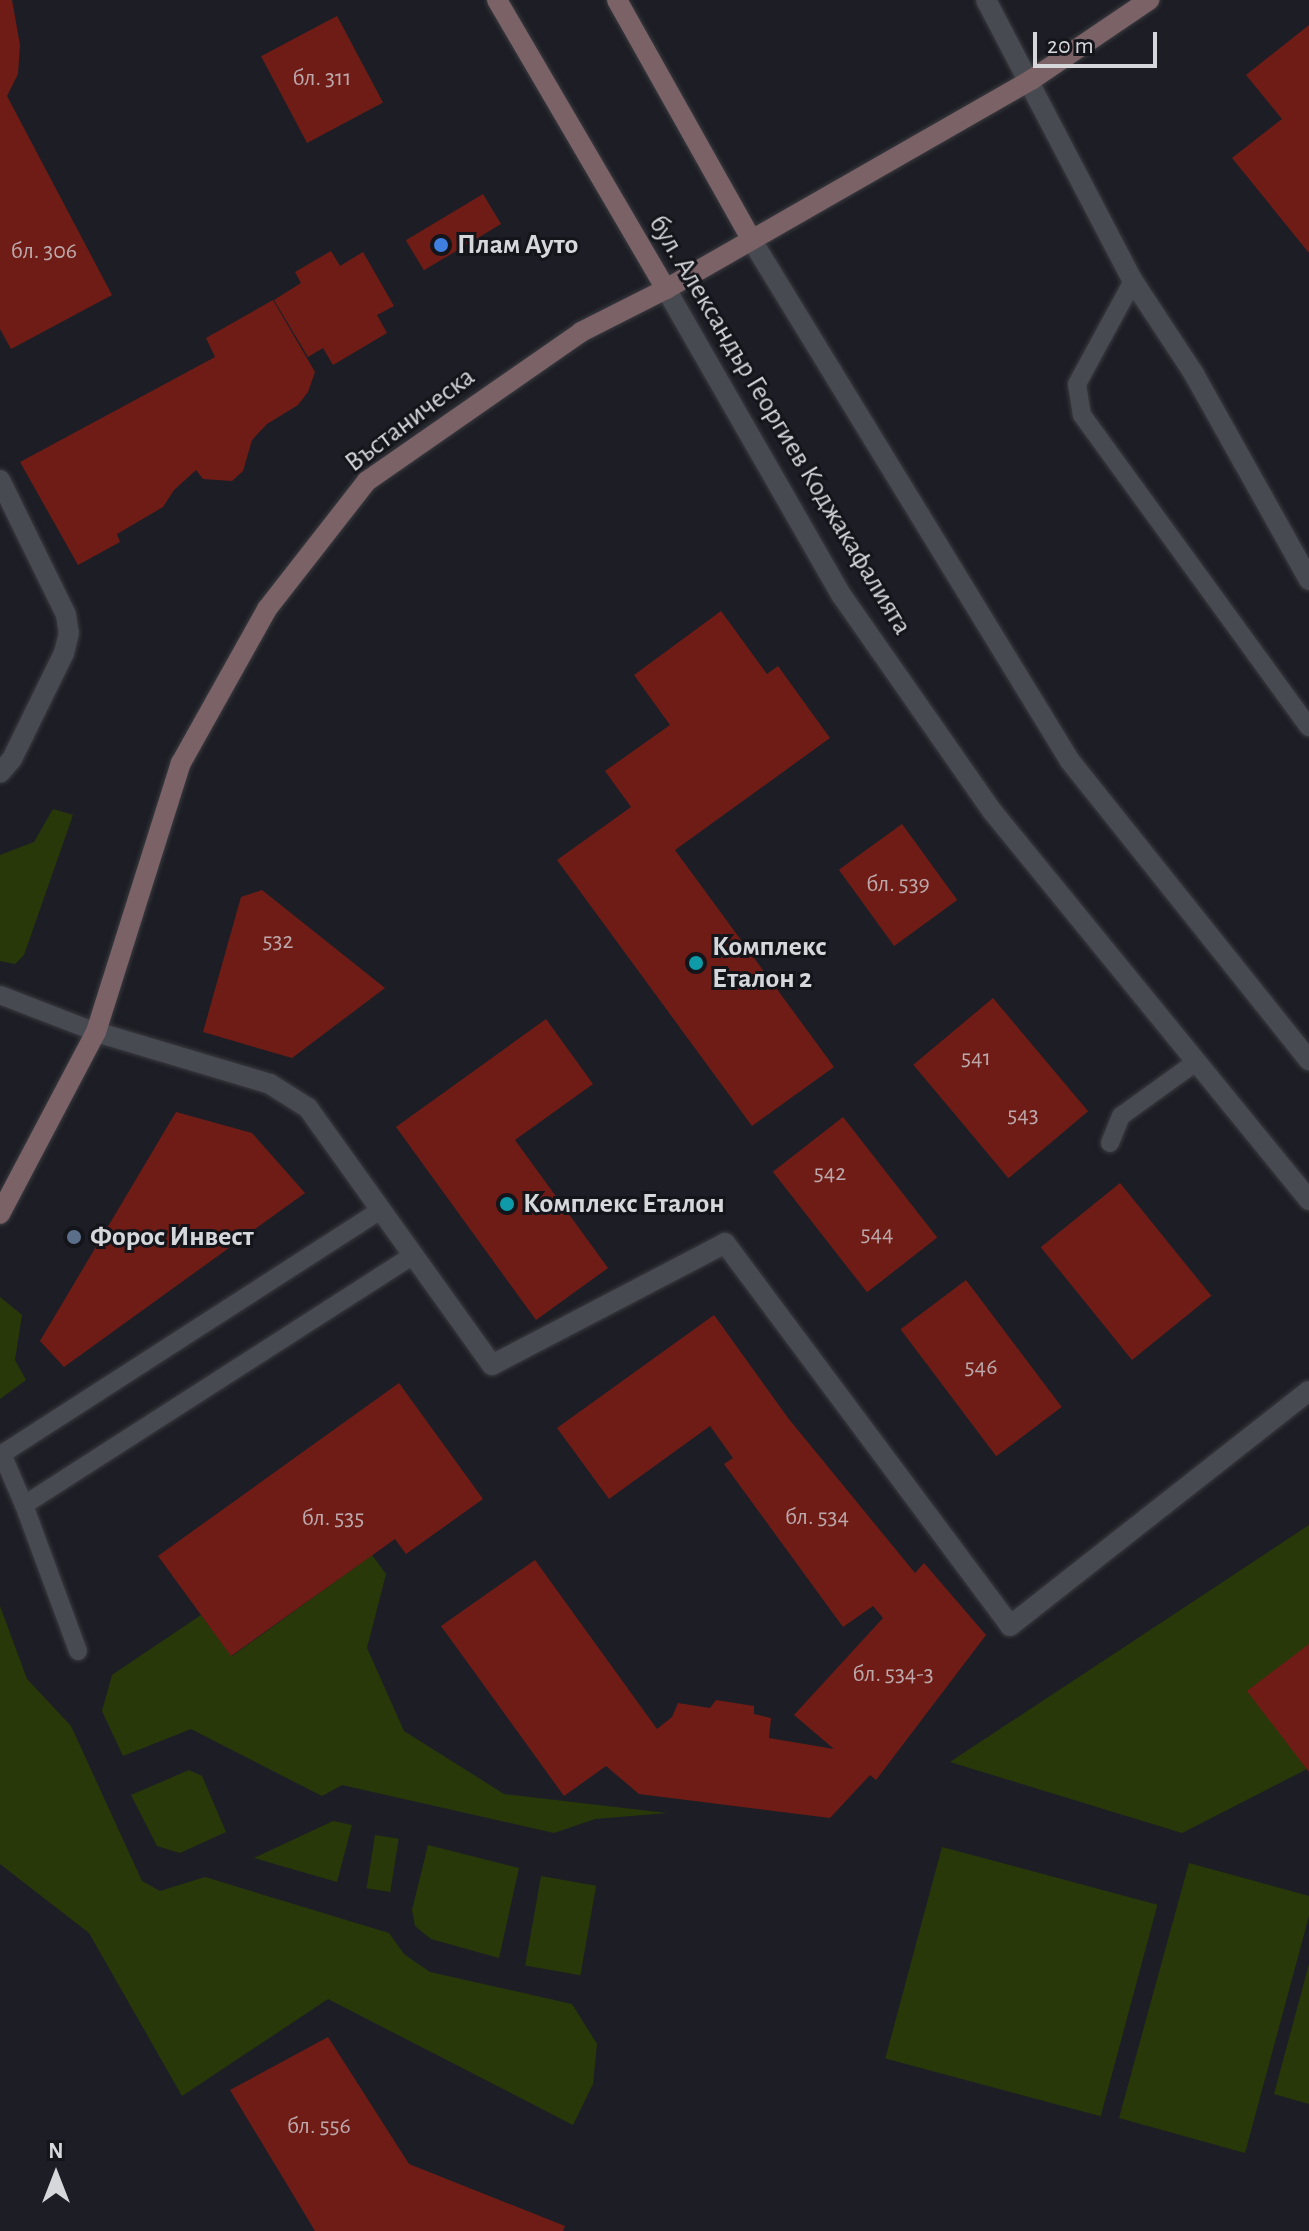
<!DOCTYPE html>
<meta charset="utf-8">
<style>
body{margin:0}
#map{position:relative;width:1309px;height:2231px;overflow:hidden;background:#1d1e25;font-family:"Alegreya Sans",sans-serif}
div>[style]{position:absolute}
[style*='--x']{left:calc(var(--x)*1px);top:calc(var(--y)*1px);width:calc(var(--w)*1px);rotate:calc(var(--a)*1deg)}
.green>*{inset:0;background:#283809;transform-origin:0 0}
.building>*{inset:0;background:#6f1c16;transform-origin:0 0}
.roads{filter:drop-shadow(0 0 2px #393a3f) drop-shadow(0 0 2px #393a3f)}
.service>*{height:18px;margin:-9px;padding:0 9px;transform-origin:9px;border-radius:9px;background:#484a52}
.minor>*{height:20px;margin:-10px;padding:0 10px;transform-origin:10px;border-radius:10px;background:#484a52}
.tertiary>*{height:20px;margin:-10px;padding:0 10px;transform-origin:10px;border-radius:10px;background:#484a52}
.secondary>*{height:20px;margin:-10px;padding:0 10px;transform-origin:10px;border-radius:10px;background:#7b6266}
.dots>*{width:22px;height:22px;translate:-50% -50%;box-sizing:border-box;border:4px solid #14151b;border-radius:50%}
span{translate:-50% -50%;white-space:nowrap;text-align:center;line-height:1.15;-webkit-text-stroke:6px #14151b;paint-order:stroke}
.number-label{font-size:24px;color:#bca8aa}
.number-label span{-webkit-text-stroke-width:0}
.poi-label{font-size:28px;color:#d6d7db;font-weight:700}
.left{translate:0 -50%;text-align:left}
.street-label{font-size:28px;color:#d6d7db}
.north{position:absolute;left:16px;top:2135px;width:80px;height:80px;-webkit-text-stroke:6px #14151b;paint-order:stroke;rotate:0deg;font-size:22px;font-weight:700;line-height:32px;text-align:center;color:#d6d7db}
.north::after{content:'';display:block;margin:auto;width:28px;height:36px;background:#d6d7db;clip-path:polygon(50% 0,100% 100%,50% 72%,0 100%)}
.scale{position:absolute;left:1033px;top:32px;width:124px;height:36px;box-sizing:border-box;border:4px solid #d6d7db;border-top:0;padding-left:10px;font-size:24px;line-height:28px;white-space:nowrap;color:#d6d7db;-webkit-text-stroke:6px #14151b;paint-order:stroke}
</style>
<div id="map">
<div class="green">
<div style="clip-path:polygon(53px 809px,73px 815px,24px 955px,15px 964px,0 961px,0 855px,34px 842px)"></div>
<div style="clip-path:polygon(0 1297px,22px 1315px,15px 1360px,26px 1380px,0 1399px)"></div>
<div style="clip-path:polygon(1309px 1525px,1309px 1768px,1182px 1833px,950px 1762px)"></div>
<div style="clip-path:polygon(372px 1555px,386px 1574px,367px 1648px,404px 1731px,504px 1794px,667px 1813px,595px 1819px,554px 1833px,342px 1785px,322px 1796px,191px 1729px,123px 1756px,102px 1711px,112px 1675px,201px 1615px,232px 1656px)"></div>
<div style="clip-path:polygon(0 1606px,27px 1679px,71px 1726px,142px 1881px,160px 1891px,205px 1877px,389px 1933px,404px 1954px,430px 1972px,572px 2004px,597px 2044px,593px 2084px,573px 2125px,328px 1999px,182px 2096px,89px 1933px,0 1864px)"></div>
<div style="clip-path:polygon(189px 1770px,202px 1776px,226px 1832px,180px 1853px,157px 1846px,131px 1795px)"></div>
<div style="clip-path:polygon(333px 1821px,352px 1825px,337px 1882px,254px 1858px)"></div>
<div style="left:375px;top:1835px;width:24px;height:54px;rotate:9deg"></div>
<div style="clip-path:polygon(428px 1845px,519px 1868px,499px 1958px,431px 1939px,415px 1926px,412px 1910px)"></div>
<div style="left:942px;top:1847px;width:223px;height:219px;rotate:15deg"></div>
<div style="clip-path:polygon(1189px 1863px,1309px 1896px,1309px 1916px,1245px 2153px,1119px 2118px)"></div>
<div style="left:541px;top:1876px;width:56px;height:91px;rotate:10deg"></div>
<div style="clip-path:polygon(1309px 1964px,1309px 2104px,1274px 2094px)"></div>
</div>
<div class="building">
<div style="clip-path:polygon(0 0,12px 0,20px 45px,18px 74px,7px 96px,112px 295px,11px 349px,0 329px)"></div>
<div style="left:337px;top:16px;width:98px;height:86px;rotate:62deg"></div>
<div style="clip-path:polygon(1309px 25px,1309px 253px,1232px 158px,1282px 119px,1246px 75px)"></div>
<div style="left:483px;top:194px;width:35px;height:90px;rotate:59deg"></div>
<div style="clip-path:polygon(331px 251px,340px 266px,363px 252px,394px 306px,377px 315px,387px 333px,333px 365px,323px 348px,308px 357px,274px 300px,301px 283px,295px 272px)"></div>
<div style="clip-path:polygon(273px 300px,315px 372px,308px 392px,298px 405px,267px 424px,252px 440px,243px 471px,232px 481px,203px 479px,196px 470px,174px 490px,163px 507px,117px 534px,120px 542px,78px 565px,20px 462px,215px 357px,206px 338px)"></div>
<div style="clip-path:polygon(721px 611px,767px 674px,778px 666px,830px 738px,675px 850px,834px 1067px,752px 1126px,557px 860px,631px 807px,605px 771px,670px 725px,634px 675px)"></div>
<div style="left:902px;top:824px;width:94px;height:78px;rotate:54deg"></div>
<div style="clip-path:polygon(262px 890px,385px 988px,292px 1058px,203px 1032px,241px 897px)"></div>
<div style="left:993px;top:998px;width:148px;height:104px;rotate:50deg"></div>
<div style="clip-path:polygon(546px 1019px,593px 1084px,515px 1140px,608px 1268px,536px 1320px,396px 1127px)"></div>
<div style="clip-path:polygon(176px 1112px,252px 1133px,305px 1193px,64px 1367px,40px 1341px)"></div>
<div style="left:843px;top:1117px;width:153px;height:89px;rotate:52deg"></div>
<div style="left:1120px;top:1183px;width:145px;height:102px;rotate:51deg"></div>
<div style="left:966px;top:1280px;width:159px;height:82px;rotate:53deg"></div>
<div style="clip-path:polygon(714px 1315px,788px 1418px,915px 1573px,924px 1563px,986px 1635px,876px 1780px,870px 1775px,830px 1818px,639px 1794px,606px 1766px,564px 1796px,441px 1626px,535px 1560px,657px 1729px,672px 1717px,678px 1703px,710px 1708px,716px 1700px,754px 1706px,754px 1714px,771px 1718px,769px 1738px,834px 1749px,794px 1715px,883px 1618px,873px 1606px,843px 1627px,724px 1464px,733px 1458px,710px 1426px,609px 1499px,557px 1428px)"></div>
<div style="clip-path:polygon(399px 1383px,483px 1499px,406px 1554px,395px 1539px,231px 1656px,158px 1556px)"></div>
<div style="clip-path:polygon(1309px 1644px,1309px 1772px,1247px 1691px)"></div>
<div style="clip-path:polygon(328px 2037px,409px 2164px,565px 2226px,563px 2231px,315px 2231px,230px 2090px)"></div>
</div>
<div class="roads">
<div class="service">
<div style="--x:1133;--y:281;--w:117;--a:118.5"></div>
<div style="--x:1077;--y:384;--w:31;--a:81"></div>
<div style="--x:1082;--y:415;--w:386;--a:54"></div>
<div style="--x:0;--y:995;--w:103;--a:21.1"></div>
<div style="--x:1110;--y:1143;--w:29;--a:-68"></div>
<div style="--x:1121;--y:1116;--w:92;--a:-35.8"></div>
<div style="--x:24;--y:1505;--w:56;--a:-113.3"></div>
<div style="--x:2;--y:1454;--w:450;--a:-32.8"></div>
<div style="--x:78;--y:1651;--w:156;--a:-110.3"></div>
<div style="--x:24;--y:1505;--w:462;--a:-32.7"></div>
</div>
<div class="minor">
<div style="--x:986;--y:0;--w:317;--a:62.4"></div>
<div style="--x:1133;--y:281;--w:111;--a:56.7"></div>
<div style="--x:1194;--y:374;--w:236;--a:60.8"></div>
<div style="--x:0;--y:480;--w:150;--a:63.9"></div>
<div style="--x:66;--y:615;--w:18;--a:81"></div>
<div style="--x:69;--y:633;--w:21;--a:104"></div>
<div style="--x:64;--y:653;--w:118;--a:116.1"></div>
<div style="--x:12;--y:759;--w:18;--a:131"></div>
<div style="--x:96;--y:1032;--w:182;--a:16.6"></div>
<div style="--x:270;--y:1084;--w:45;--a:32.3"></div>
<div style="--x:308;--y:1108;--w:316;--a:54.4"></div>
<div style="--x:492;--y:1365;--w:263;--a:-27.6"></div>
<div style="--x:725;--y:1243;--w:477;--a:53.3"></div>
<div style="--x:1010;--y:1626;--w:380;--a:-38.2"></div>
</div>
<div class="tertiary">
<div style="--x:751;--y:239;--w:612;--a:58.57"></div>
<div style="--x:1070;--y:761;--w:383;--a:51.4"></div>
<div style="--x:666;--y:289;--w:354;--a:60.2"></div>
<div style="--x:842;--y:596;--w:262;--a:55.1"></div>
<div style="--x:992;--y:811;--w:502;--a:50.82"></div>
</div>
<div class="secondary">
<div style="--x:497;--y:0;--w:335;--a:59.7"></div>
<div style="--x:617;--y:0;--w:274;--a:60.7"></div>
<div style="--x:0;--y:1214;--w:206;--a:-62.2"></div>
<div style="--x:96;--y:1032;--w:282;--a:-72.5"></div>
<div style="--x:181;--y:763;--w:176;--a:-60.8"></div>
<div style="--x:267;--y:609;--w:162;--a:-52"></div>
<div style="--x:367;--y:481;--w:261;--a:-34.8"></div>
<div style="--x:581;--y:332;--w:95;--a:-26.8"></div>
<div style="--x:666;--y:289;--w:421;--a:-29.8"></div>
<div style="--x:1031;--y:80;--w:143;--a:-34.1"></div>
</div>
</div>
<div class="dots">
<div style="left:441px;top:245px;background:#3f7fe0"></div>
<div style="left:696px;top:963px;background:#0f9aa8"></div>
<div style="left:507px;top:1204px;background:#0f9aa8"></div>
<div style="left:74px;top:1237px;background:#5c6f8a"></div>
</div>
<div class="number-label">
<span style="left:322px;top:79px">бл. 311</span>
<span style="left:44px;top:252px">бл. 306</span>
<span style="left:898px;top:885px">бл. 539</span>
<span style="left:278px;top:942px">532</span>
<span style="left:976px;top:1059px">541</span>
<span style="left:1023px;top:1116px">543</span>
<span style="left:830px;top:1174px">542</span>
<span style="left:877px;top:1235px">544</span>
<span style="left:981px;top:1368px">546</span>
<span style="left:817px;top:1518px">бл. 534</span>
<span style="left:333px;top:1519px">бл. 535</span>
<span style="left:893px;top:1675px">бл. 534-3</span>
<span style="left:319px;top:2127px">бл. 556</span>
</div>
<div class="poi-label">
<span class="left" style="left:457px;top:245px">Плам Ауто</span>
<span class="left" style="left:712px;top:963px">Комплекс<br>Еталон 2</span>
<span class="left" style="left:523px;top:1204px">Комплекс Еталон</span>
<span class="left" style="left:90px;top:1237px">Форос Инвест</span>
</div>
<div class="street-label">
<span style="left:410px;top:420px;rotate:-37deg">Въстаническа</span>
<span style="left:780px;top:425px;rotate:59deg">бул. Александър Георгиев Коджакафалията</span>
</div>
<div class="north">N</div>
<div class="scale">20 m</div>
</div>
